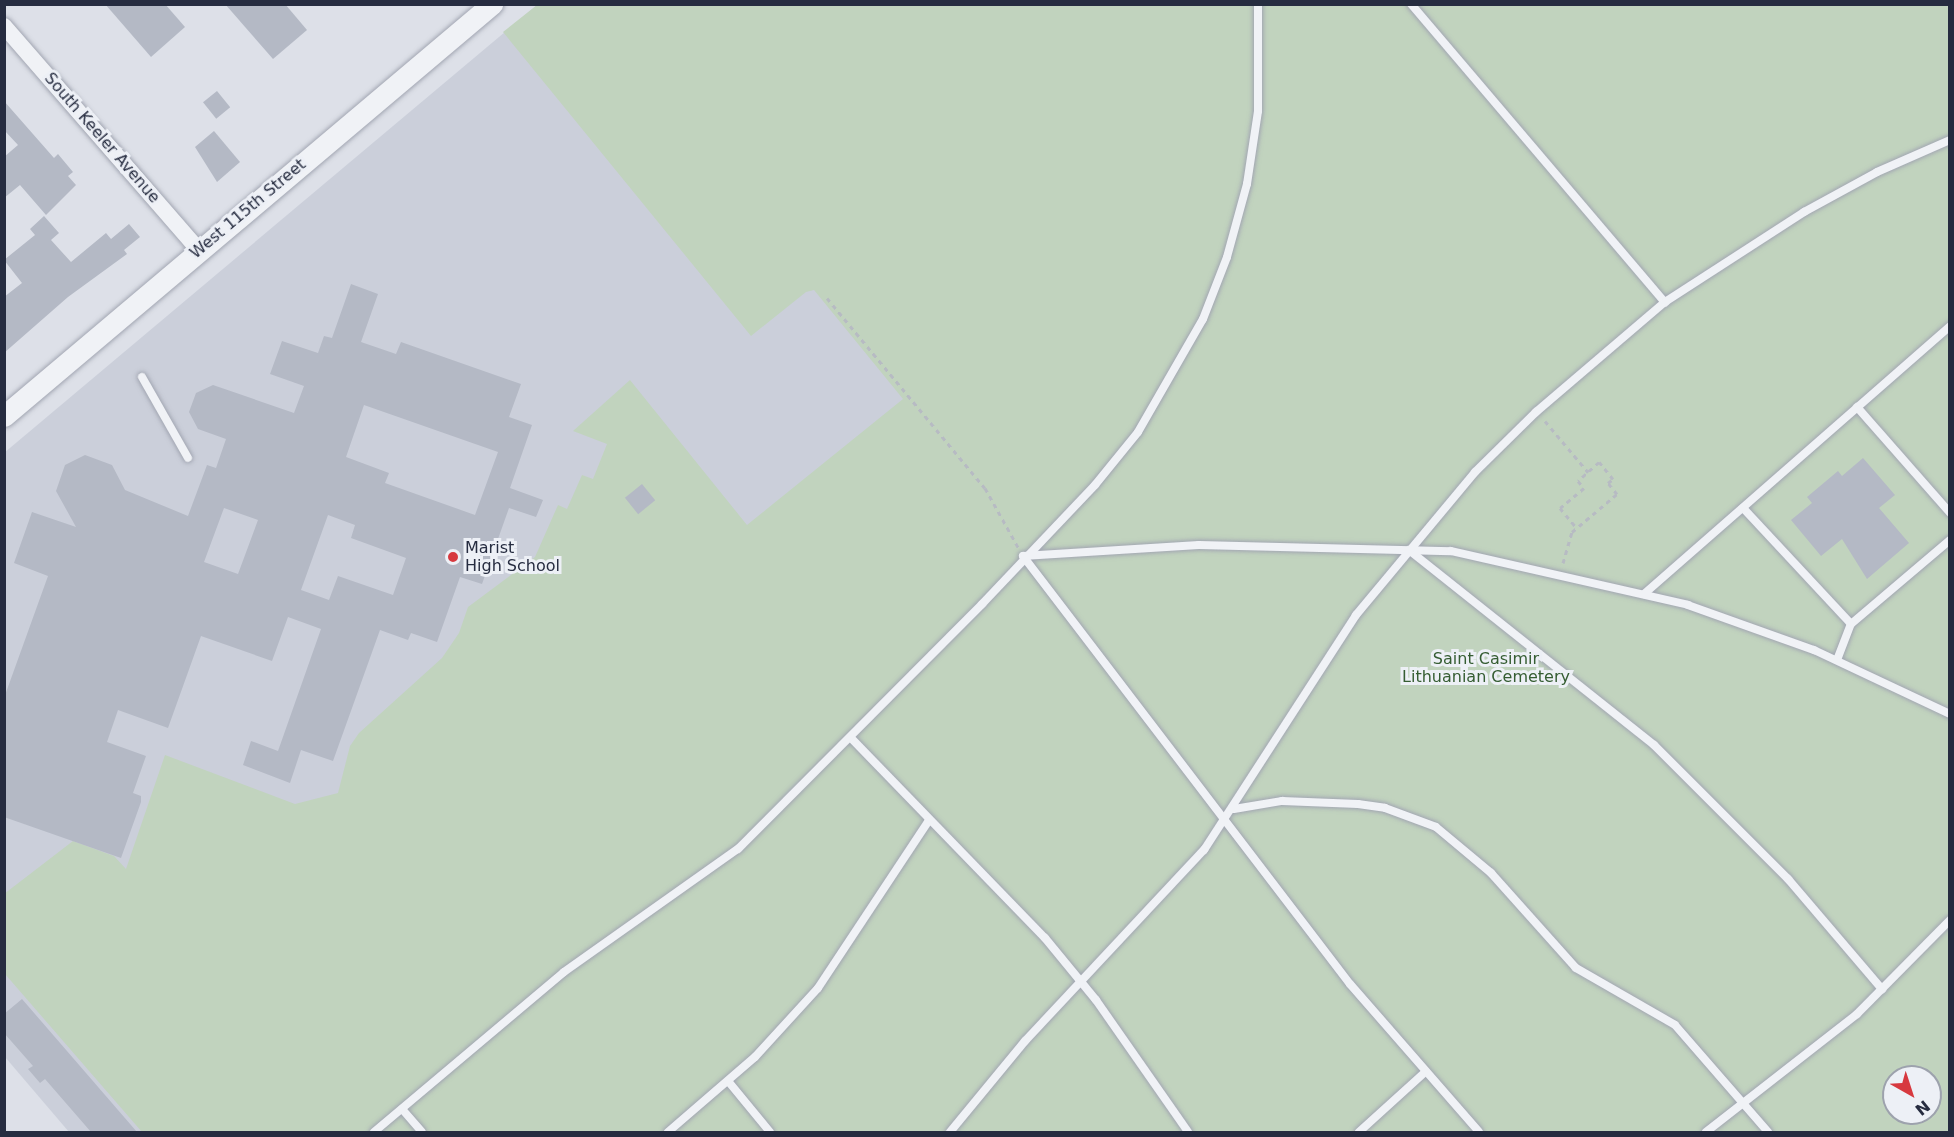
<!DOCTYPE html>
<style>
body{margin:0}
#map{position:relative;width:1954px;height:1137px;overflow:hidden;background:#dde0e8;font-family:"DejaVu Sans",sans-serif}
div>[style]{position:absolute}
[style*='--x']{left:calc(var(--x)*1px);top:calc(var(--y)*1px);width:calc(var(--w)*1px);rotate:calc(var(--a)*1deg)}
.built>*{inset:0;background:#cbcfda}
.green>*{inset:0;background:#c1d3be}
.building>*{inset:0;background:#b4b9c5;transform-origin:0 0}
.path>*{height:3px;margin-top:-1.5px;transform-origin:0;background:repeating-linear-gradient(90deg,#b7bbc3 0 4.5px,transparent 0 9px)}
.roads{filter:drop-shadow(0 0 2px #a2a6b2) drop-shadow(0 0 2px #a2a6b2)}
.service>*{height:8px;margin:-4px;padding:0 4px;transform-origin:4px;border-radius:4px;background:#f0f2f6}
.minor>*{height:16px;margin:-8px;padding:0 8px;transform-origin:8px;border-radius:8px;background:#f0f2f6}
.tertiary>*{height:21px;margin:-10.5px;padding:0 10.5px;transform-origin:10.5px;border-radius:10.5px;background:#f0f2f6}
.dots>*{width:16px;height:16px;translate:-50% -50%;box-sizing:border-box;border:3px solid #edf0f6;border-radius:50%}
span{translate:-50% -50%;white-space:nowrap;text-align:center;line-height:1.15;-webkit-text-stroke:6px #edf0f6;paint-order:stroke}
.street-label{font-size:16px;color:#262c40}
.poi-label{font-size:16px;color:#262c40}
.left{translate:0 -50%;text-align:left}
.park-label{font-size:16px;color:#355d32}
.frame{position:absolute;inset:0;border:6px solid #262c40;pointer-events:none}
.north{position:absolute;left:1882px;top:1065px;width:60px;height:60px;box-sizing:border-box;background:#edf0f6;border:2px solid #9da2ad;border-radius:50%;rotate:141deg;font-size:16px;font-weight:700;line-height:24px;text-align:center;color:#262c40}
.north::after{content:'';display:block;margin:auto;width:21px;height:27px;background:#d7393f;clip-path:polygon(50% 0,100% 100%,50% 72%,0 100%)}
</style>
<div id="map">
<div class="built">
<div style="clip-path:polygon(537px 5px,1229px 66px,226px 1132px,69px 1132px,5px 1057px,4px 453px)"></div>
</div>
<div class="green">
<div style="clip-path:polygon(evenodd,537px 5px,1949px 5px,1949px 1132px,142px 1132px,5px 974px,4px 894px,73px 841px,114px 856px,126px 869px,165px 755px,295px 804px,338px 793px,350px 746px,359px 733px,442px 658px,459px 633px,468px 607px,535px 557px,558px 505px,567px 509px,582px 475px,593px 479px,607px 444px,573px 431px,630px 380px,747px 525px,903px 399px,814px 290px,806px 292px,751px 336px,503px 32px,537px 5px,1894px 1077px,1930px 1077px,1930px 1113px,1894px 1113px,1894px 1077px)"></div>
</div>
<div class="building">
<div style="clip-path:polygon(105px 4px,165px 4px,185px 27px,151px 57px)"></div>
<div style="clip-path:polygon(225px 4px,285px 4px,307px 30px,273px 59px)"></div>
<div style="left:217px;top:91px;width:21px;height:18px;rotate:51deg"></div>
<div style="clip-path:polygon(4px 101px,54px 158px,58px 154px,73px 172px,68px 176px,76px 185px,46px 215px,20px 185px,4px 198px,4px 157px,18px 145px,4px 130px)"></div>
<div style="clip-path:polygon(214px 131px,240px 162px,217px 182px,195px 147px)"></div>
<div style="clip-path:polygon(44px 216px,59px 233px,51px 240px,71px 262px,106px 233px,111px 239px,129px 224px,140px 237px,124px 250px,127px 254px,68px 297px,4px 353px,4px 297px,22px 283px,4px 260px,35px 235px,30px 229px)"></div>
<div style="clip-path:polygon(evenodd,351px 284px,378px 294px,361px 342px,396px 354px,401px 342px,521px 384px,509px 417px,532px 425px,510px 488px,543px 500px,536px 517px,509px 508px,482px 584px,460px 577px,437px 642px,411px 633px,408px 640px,380px 630px,333px 761px,301px 750px,290px 783px,243px 765px,251px 741px,278px 751px,321px 629px,288px 617px,272px 661px,201px 636px,168px 728px,118px 710px,107px 742px,146px 756px,133px 793px,141px 796px,141px 802px,121px 858px,4px 817px,4px 698px,48px 576px,14px 563px,32px 512px,76px 527px,56px 491px,65px 465px,85px 455px,112px 465px,125px 490px,188px 516px,207px 465px,216px 468px,226px 439px,198px 429px,189px 412px,196px 393px,213px 385px,294px 413px,304px 386px,270px 374px,282px 341px,318px 353px,324px 336px,332px 338px,351px 284px,364px 405px,498px 452px,475px 515px,385px 483px,389px 473px,346px 457px,364px 405px,351px 284px,224px 508px,258px 520px,238px 574px,204px 562px,224px 508px,351px 284px,328px 515px,355px 525px,351px 538px,406px 558px,393px 595px,338px 576px,329px 600px,301px 590px,328px 515px)"></div>
<div style="clip-path:polygon(1863px 458px,1895px 495px,1879px 508px,1909px 543px,1867px 579px,1842px 539px,1821px 556px,1791px 520px,1812px 503px,1807px 497px,1838px 471px,1842px 476px)"></div>
<div style="left:642px;top:484px;width:21px;height:22px;rotate:51deg"></div>
<div style="clip-path:polygon(22px 999px,137px 1132px,91px 1132px,45px 1079px,40px 1083px,28px 1069px,33px 1066px,4px 1033px,4px 1014px)"></div>
</div>
<div class="path">
<div style="--x:827;--y:298;--w:247;--a:50.3"></div>
<div style="--x:985;--y:488;--w:68;--a:60.8"></div>
<div style="--x:1545;--y:421;--w:67;--a:49.9"></div>
<div style="--x:1563;--y:563;--w:32;--a:-74"></div>
<div style="--x:1572;--y:532;--w:59;--a:-40.2"></div>
<div style="--x:1617;--y:494;--w:14;--a:-129"></div>
<div style="--x:1608;--y:483;--w:6;--a:-39"></div>
<div style="--x:1613;--y:479;--w:22;--a:-129"></div>
<div style="--x:1599;--y:462;--w:28;--a:138"></div>
<div style="--x:1578;--y:481;--w:9;--a:49"></div>
<div style="--x:1584;--y:488;--w:31;--a:140"></div>
<div style="--x:1560;--y:508;--w:26;--a:50"></div>
</div>
<div class="roads">
<div class="service">
<div style="--x:1411;--y:4;--w:392;--a:49.6"></div>
<div style="--x:142;--y:377;--w:93;--a:60.4"></div>
<div style="--x:1857;--y:407;--w:141;--a:48.7"></div>
<div style="--x:1743;--y:508;--w:158;--a:47"></div>
<div style="--x:1409;--y:550;--w:313;--a:38.5"></div>
<div style="--x:1654;--y:745;--w:190;--a:45"></div>
<div style="--x:1788;--y:879;--w:145;--a:49.5"></div>
<div style="--x:1023;--y:556;--w:176;--a:-3.6"></div>
<div style="--x:1199;--y:545;--w:252;--a:1.4"></div>
<div style="--x:1451;--y:551;--w:243;--a:12.8"></div>
<div style="--x:1688;--y:605;--w:134;--a:19.7"></div>
<div style="--x:1814;--y:650;--w:150;--a:25.2"></div>
<div style="--x:1023;--y:556;--w:539;--a:52.62"></div>
<div style="--x:1350;--y:984;--w:196;--a:48.9"></div>
<div style="--x:1644;--y:594;--w:407;--a:-41.2"></div>
<div style="--x:1837;--y:660;--w:39;--a:-69"></div>
<div style="--x:1851;--y:624;--w:130;--a:-40.3"></div>
<div style="--x:852;--y:739;--w:277;--a:45.9"></div>
<div style="--x:1045;--y:938;--w:80;--a:50.6"></div>
<div style="--x:1096;--y:1000;--w:161;--a:55.1"></div>
<div style="--x:1234;--y:809;--w:49;--a:-9.5"></div>
<div style="--x:1282;--y:801;--w:76;--a:2.3"></div>
<div style="--x:1358;--y:804;--w:27;--a:8"></div>
<div style="--x:1385;--y:808;--w:54;--a:20.4"></div>
<div style="--x:1436;--y:827;--w:72;--a:39.9"></div>
<div style="--x:1491;--y:873;--w:127;--a:48.2"></div>
<div style="--x:1576;--y:968;--w:114;--a:29.9"></div>
<div style="--x:1675;--y:1025;--w:142;--a:49"></div>
<div style="--x:728;--y:1081;--w:66;--a:50.5"></div>
<div style="--x:402;--y:1109;--w:30;--a:49"></div>
<div style="--x:374;--y:1132;--w:248;--a:-40.1"></div>
<div style="--x:564;--y:972;--w:213;--a:-35.3"></div>
<div style="--x:738;--y:849;--w:346;--a:-45.1"></div>
<div style="--x:982;--y:604;--w:164;--a:-46.5"></div>
<div style="--x:1095;--y:485;--w:68;--a:-50.9"></div>
<div style="--x:1138;--y:432;--w:130;--a:-60.1"></div>
<div style="--x:1203;--y:319;--w:66;--a:-68.8"></div>
<div style="--x:1227;--y:257;--w:76;--a:-74.7"></div>
<div style="--x:1247;--y:184;--w:74;--a:-81.4"></div>
<div style="--x:1258;--y:111;--w:107;--a:-90"></div>
<div style="--x:668;--y:1132;--w:115;--a:-40.8"></div>
<div style="--x:755;--y:1057;--w:93;--a:-47.6"></div>
<div style="--x:818;--y:988;--w:201;--a:-56.5"></div>
<div style="--x:950;--y:1132;--w:118;--a:-50.5"></div>
<div style="--x:1025;--y:1041;--w:262;--a:-46.9"></div>
<div style="--x:1204;--y:850;--w:280;--a:-57.1"></div>
<div style="--x:1356;--y:615;--w:186;--a:-50.2"></div>
<div style="--x:1475;--y:472;--w:86;--a:-44.5"></div>
<div style="--x:1536;--y:412;--w:170;--a:-40.5"></div>
<div style="--x:1665;--y:302;--w:166;--a:-32.9"></div>
<div style="--x:1804;--y:212;--w:83;--a:-28.7"></div>
<div style="--x:1877;--y:172;--w:80;--a:-23.7"></div>
<div style="--x:1359;--y:1132;--w:88;--a:-42.2"></div>
<div style="--x:1706;--y:1132;--w:192;--a:-38"></div>
<div style="--x:1857;--y:1014;--w:132;--a:-45.3"></div>
</div>
<div class="minor">
<div style="--x:4;--y:26;--w:297;--a:49"></div>
</div>
<div class="tertiary">
<div style="--x:4;--y:416;--w:639;--a:-40.17"></div>
</div>
</div>
<div class="dots">
<div style="left:453px;top:557px;background:#d7393f"></div>
</div>
<div class="street-label">
<span style="left:102px;top:138px;rotate:49deg">South Keeler Avenue</span>
<span style="left:248px;top:209px;rotate:-40deg">West 115th Street</span>
</div>
<div class="poi-label">
<span class="left" style="left:465px;top:557px">Marist<br>High School</span>
</div>
<div class="park-label">
<span style="left:1486px;top:668px">Saint Casimir<br>Lithuanian Cemetery</span>
</div>
<div class="frame"></div>
<div class="north">N</div>
</div>
